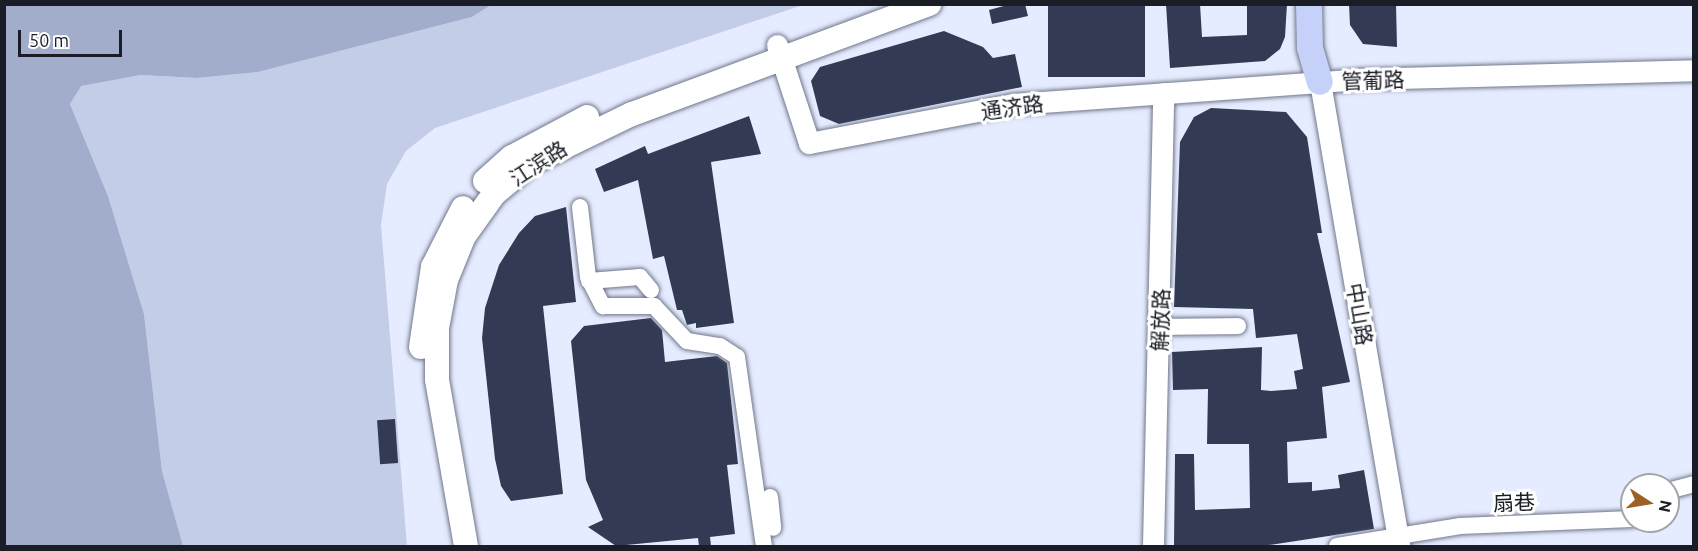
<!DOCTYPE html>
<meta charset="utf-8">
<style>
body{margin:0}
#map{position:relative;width:1698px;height:551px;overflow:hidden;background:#e6ecff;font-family:Ubuntu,"Noto Sans SC",sans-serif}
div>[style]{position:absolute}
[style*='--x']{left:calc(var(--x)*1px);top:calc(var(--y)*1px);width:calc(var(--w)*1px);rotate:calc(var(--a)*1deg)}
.green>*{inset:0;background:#c4cde8}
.water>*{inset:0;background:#a2accb}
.building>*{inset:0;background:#333a54;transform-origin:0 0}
.roads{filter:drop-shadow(0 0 2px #70778b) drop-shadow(0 0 2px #70778b)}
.minor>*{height:16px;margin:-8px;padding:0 8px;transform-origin:8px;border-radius:8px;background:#fff}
.tertiary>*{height:21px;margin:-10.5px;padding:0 10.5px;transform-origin:10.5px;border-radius:10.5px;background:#fff}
.secondary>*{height:24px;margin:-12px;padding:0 12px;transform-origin:12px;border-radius:12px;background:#fff}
.primary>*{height:26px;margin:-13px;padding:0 13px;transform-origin:13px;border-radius:13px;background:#c5d1f8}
span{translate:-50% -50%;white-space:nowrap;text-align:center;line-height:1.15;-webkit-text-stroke:6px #fff;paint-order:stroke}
.street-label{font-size:21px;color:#1a1d25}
.frame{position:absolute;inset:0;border:6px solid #1a1d25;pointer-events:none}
.north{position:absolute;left:1620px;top:473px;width:60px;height:60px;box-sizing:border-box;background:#fff;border:2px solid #a3a5a8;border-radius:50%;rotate:102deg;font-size:16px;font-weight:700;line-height:24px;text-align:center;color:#1a1d25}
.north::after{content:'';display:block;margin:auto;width:21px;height:27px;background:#9d6024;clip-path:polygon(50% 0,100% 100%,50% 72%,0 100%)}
.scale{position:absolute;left:18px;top:30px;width:104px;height:27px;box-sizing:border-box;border:3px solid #1a1d25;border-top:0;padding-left:8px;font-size:18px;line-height:21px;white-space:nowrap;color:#1a1d25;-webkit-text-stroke:4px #fff;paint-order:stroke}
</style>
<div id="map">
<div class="green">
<div style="clip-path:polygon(491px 5px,803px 5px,435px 128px,406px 151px,387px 184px,381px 225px,407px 546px,183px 546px,162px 471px,144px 314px,108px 196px,70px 104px,80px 86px,141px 75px,197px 78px,258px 72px,472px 17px)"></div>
</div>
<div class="water">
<div style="clip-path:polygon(4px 5px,491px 5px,472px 17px,258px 72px,197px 78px,141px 75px,81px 86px,70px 104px,108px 196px,144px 314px,162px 471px,183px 546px,5px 546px)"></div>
</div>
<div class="building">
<div style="clip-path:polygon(1011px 4px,1025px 4px,1028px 16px,992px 24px,989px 10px)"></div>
<div style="left:1048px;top:4px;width:97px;height:73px"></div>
<div style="clip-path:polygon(1166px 4px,1200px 4px,1202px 37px,1247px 35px,1247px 4px,1287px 4px,1285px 37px,1280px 49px,1265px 61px,1170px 68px)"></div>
<div style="clip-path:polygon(1349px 4px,1396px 4px,1397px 47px,1363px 44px,1350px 25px)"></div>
<div style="clip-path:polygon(944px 31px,983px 47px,993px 58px,1015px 54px,1022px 87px,839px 124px,820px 116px,811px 81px,820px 67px)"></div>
<div style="clip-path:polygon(1211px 108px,1286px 112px,1307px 137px,1322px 233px,1317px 233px,1350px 382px,1322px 387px,1327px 438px,1287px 442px,1288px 483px,1312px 482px,1312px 491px,1340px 488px,1338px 475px,1364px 470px,1374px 529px,1263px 546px,1174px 546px,1175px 454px,1194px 454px,1195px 510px,1250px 508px,1249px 444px,1207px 444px,1208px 389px,1173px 390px,1172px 352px,1262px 347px,1261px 390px,1271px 391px,1297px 389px,1294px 371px,1303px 369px,1297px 334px,1256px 338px,1253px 309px,1174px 307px,1180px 142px,1194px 117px)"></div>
<div style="clip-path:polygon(749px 116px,761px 154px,711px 162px,734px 323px,696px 328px,696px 323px,687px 325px,682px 310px,677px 310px,664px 256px,653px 259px,638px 180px,604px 192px,595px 169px,645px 146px,648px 154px)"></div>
<div style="clip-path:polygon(566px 207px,576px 302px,543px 306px,563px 494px,511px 501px,501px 486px,495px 459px,482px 338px,485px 308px,499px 265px,519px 233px,535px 216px)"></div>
<div style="clip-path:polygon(651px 318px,662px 330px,665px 362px,717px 356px,727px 363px,738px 464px,727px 465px,735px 534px,710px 537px,711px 546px,699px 546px,698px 538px,616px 546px,588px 527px,603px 520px,586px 480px,571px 341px,584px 326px)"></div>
<div style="left:395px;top:419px;width:44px;height:18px;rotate:86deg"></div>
</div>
<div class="roads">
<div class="minor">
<div style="--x:580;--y:207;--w:70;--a:83.5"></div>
<div style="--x:588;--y:277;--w:33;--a:63"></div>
<div style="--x:603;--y:306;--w:51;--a:0"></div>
<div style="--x:654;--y:306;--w:48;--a:46.7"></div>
<div style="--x:687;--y:341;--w:33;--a:9"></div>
<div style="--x:720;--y:346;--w:20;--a:33"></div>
<div style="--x:737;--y:357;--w:191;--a:81.9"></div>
<div style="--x:589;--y:281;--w:51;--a:-4.5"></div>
<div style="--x:640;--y:277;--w:17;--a:50"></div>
<div style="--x:1160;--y:327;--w:78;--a:-0.7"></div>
<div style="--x:1668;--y:491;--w:27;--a:-15"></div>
<div style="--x:770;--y:497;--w:31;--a:84"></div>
<div style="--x:1337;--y:546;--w:125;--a:-9.2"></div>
<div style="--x:1460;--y:526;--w:172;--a:-2.3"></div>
</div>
<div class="tertiary">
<div style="--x:777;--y:45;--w:103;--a:71.9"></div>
<div style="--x:809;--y:143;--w:209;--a:-10.8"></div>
<div style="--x:1014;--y:104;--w:348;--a:-4.1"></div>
<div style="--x:1361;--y:79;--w:333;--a:-1.5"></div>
<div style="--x:1320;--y:82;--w:471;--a:80.3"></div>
<div style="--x:1153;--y:546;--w:453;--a:-88.7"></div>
</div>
<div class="secondary">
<div style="--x:485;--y:181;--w:36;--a:-42"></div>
<div style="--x:512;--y:157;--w:85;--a:-28.1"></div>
<div style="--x:421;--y:347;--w:81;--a:-81.5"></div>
<div style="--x:433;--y:267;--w:66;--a:-63"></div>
<div style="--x:466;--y:546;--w:169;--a:-99.9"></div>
<div style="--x:437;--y:379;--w:51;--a:-90"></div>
<div style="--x:437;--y:328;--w:49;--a:-79.4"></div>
<div style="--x:446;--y:280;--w:48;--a:-67.8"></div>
<div style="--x:464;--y:236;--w:52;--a:-54.5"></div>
<div style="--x:494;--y:194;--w:48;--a:-40"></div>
<div style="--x:531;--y:163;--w:112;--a:-25.9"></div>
<div style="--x:632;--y:114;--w:317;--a:-20.3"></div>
</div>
<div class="primary">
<div style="--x:1309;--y:4;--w:44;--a:88.7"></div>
<div style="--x:1310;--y:48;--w:35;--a:74"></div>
</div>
</div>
<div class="street-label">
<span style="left:1373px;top:80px;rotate:-2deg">管葡路</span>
<span style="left:1012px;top:107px;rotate:-8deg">通济路</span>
<span style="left:538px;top:163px;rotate:-33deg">江滨路</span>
<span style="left:1360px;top:314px;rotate:80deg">中山路</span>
<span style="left:1160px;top:320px;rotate:-88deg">解放路</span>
<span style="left:1514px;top:502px;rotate:-2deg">扇巷</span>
</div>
<div class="frame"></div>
<div class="north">N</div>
<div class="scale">50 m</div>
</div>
